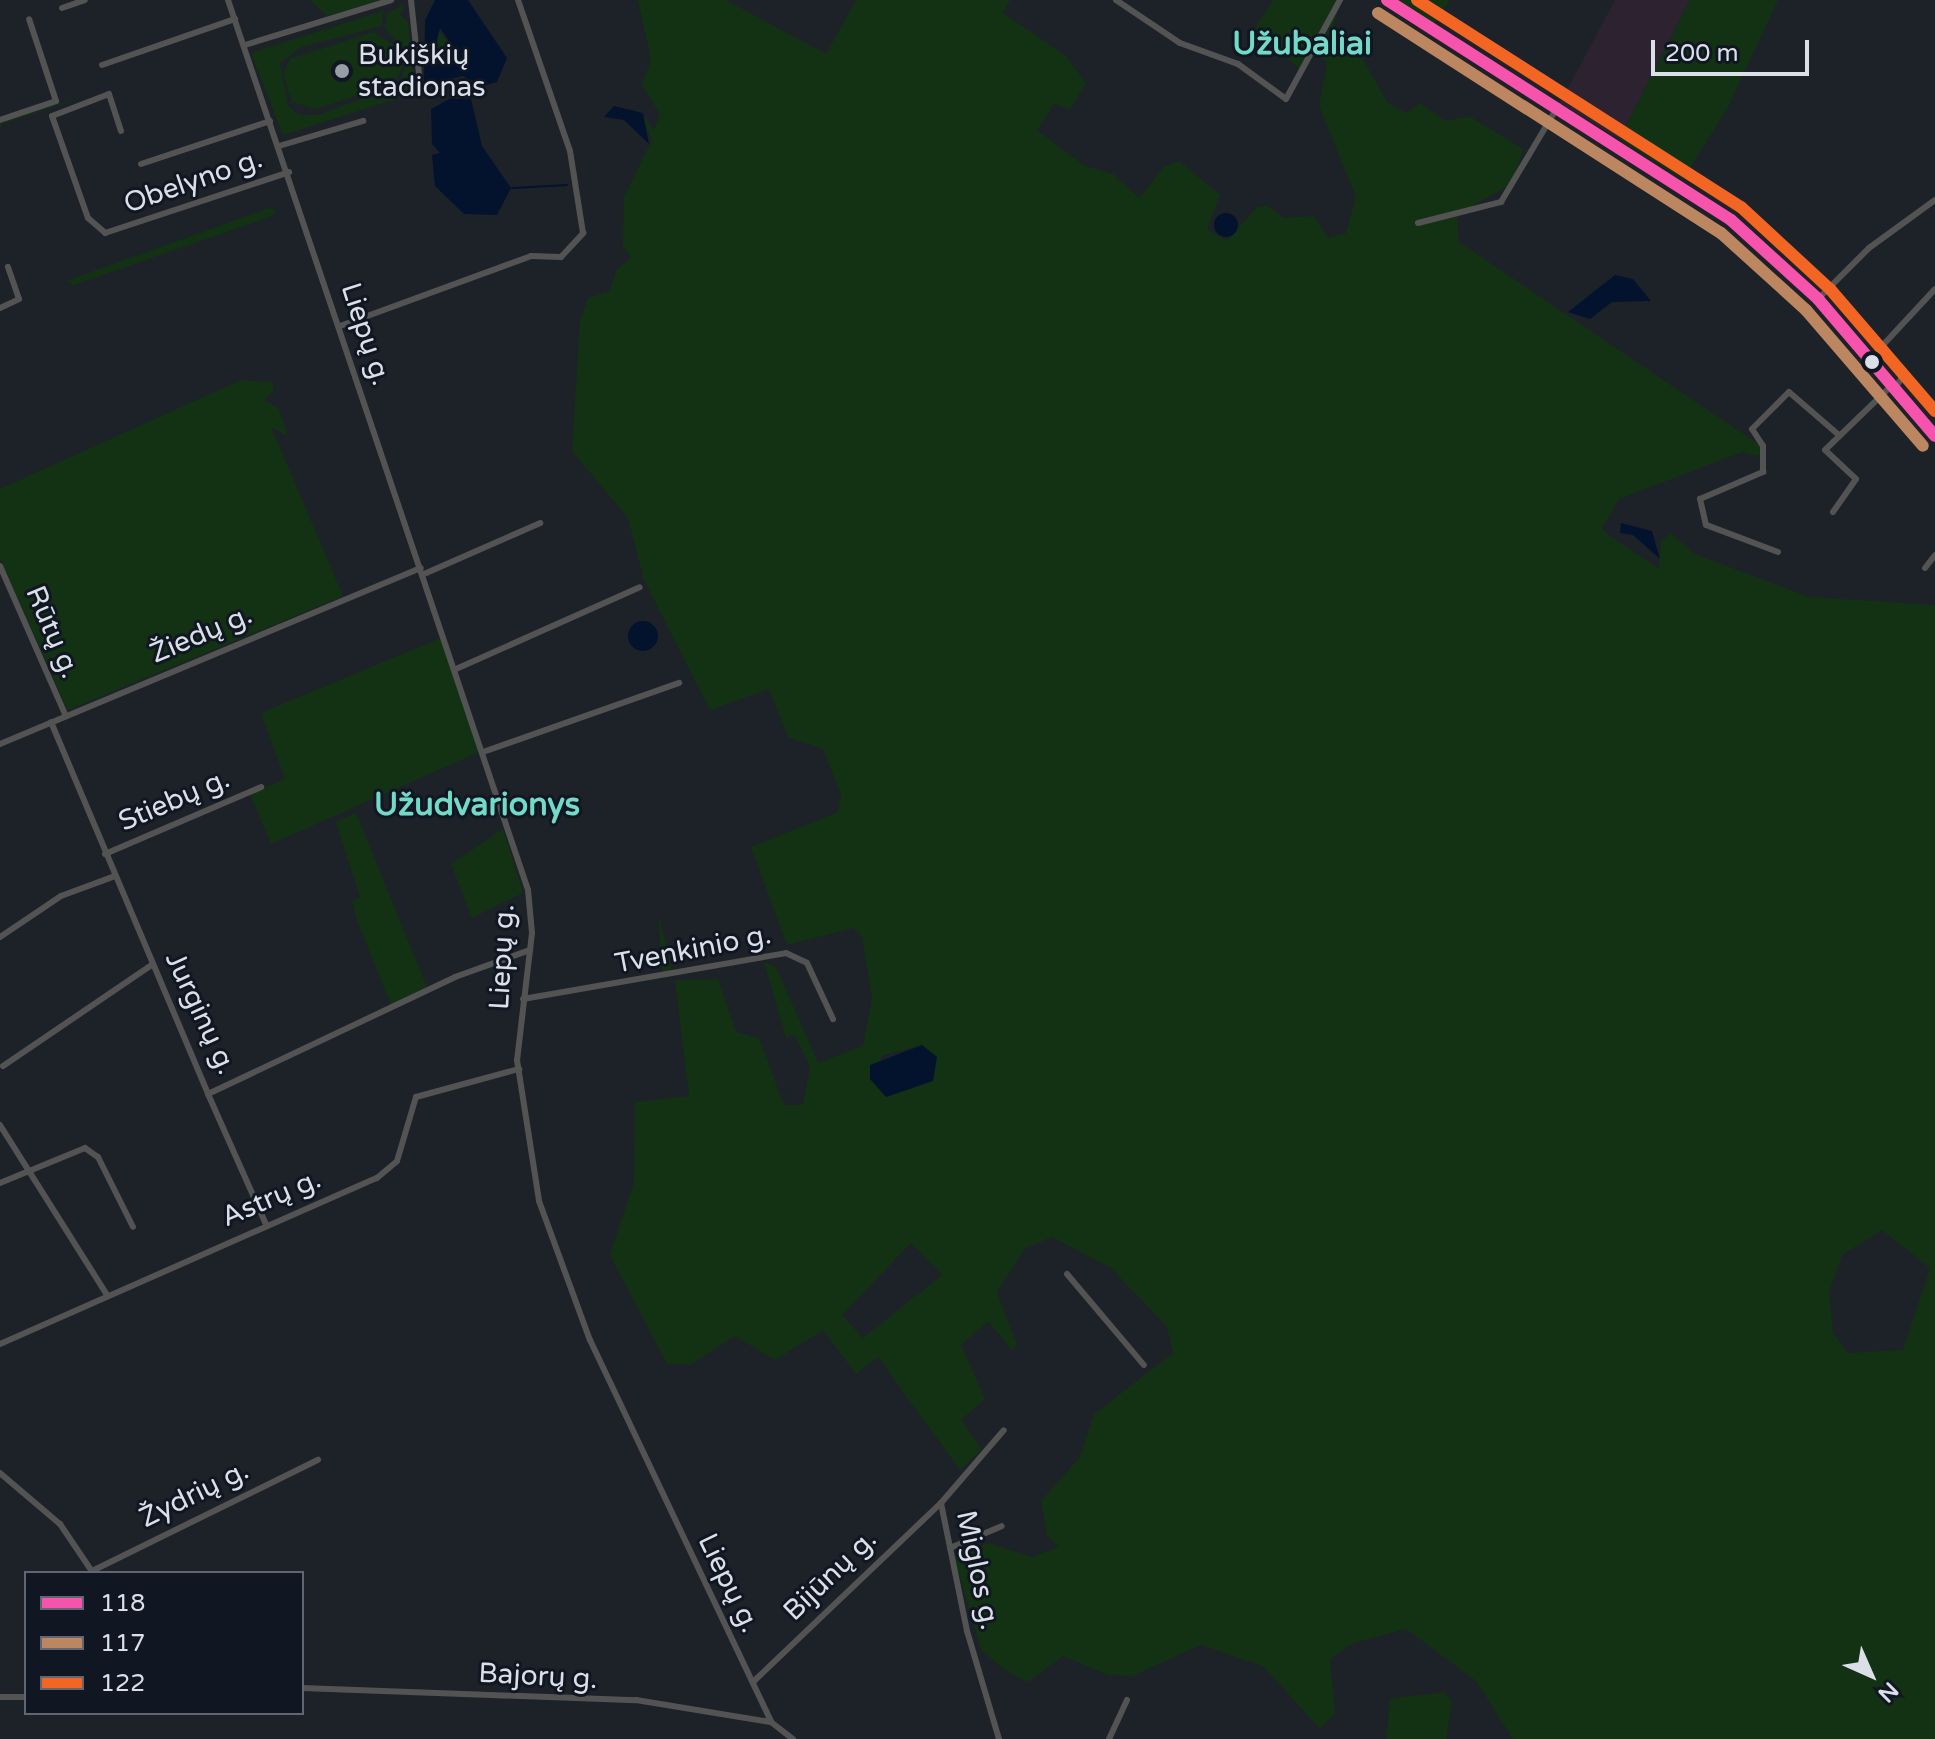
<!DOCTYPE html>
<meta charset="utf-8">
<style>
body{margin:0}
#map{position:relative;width:1935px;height:1739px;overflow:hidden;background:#1d2228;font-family:"Varela Round",sans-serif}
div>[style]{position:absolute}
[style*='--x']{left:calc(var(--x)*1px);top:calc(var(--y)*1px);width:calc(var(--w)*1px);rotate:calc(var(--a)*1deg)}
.industrial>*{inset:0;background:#2d222f}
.green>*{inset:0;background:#133213}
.water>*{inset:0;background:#03132d}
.round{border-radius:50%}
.stream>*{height:2px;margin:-1px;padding:0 1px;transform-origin:1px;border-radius:1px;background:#03132d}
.minor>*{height:6px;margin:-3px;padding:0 3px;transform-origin:3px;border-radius:3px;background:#535353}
.secondary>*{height:8px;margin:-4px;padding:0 4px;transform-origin:4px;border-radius:4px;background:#555654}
.bus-1>*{height:12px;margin:-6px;padding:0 6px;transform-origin:6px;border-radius:6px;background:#f653ac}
.bus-2>*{height:12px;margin:-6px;padding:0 6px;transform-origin:6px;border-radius:6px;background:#bb8660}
.bus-3>*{height:12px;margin:-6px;padding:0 6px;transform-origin:6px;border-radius:6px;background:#f26522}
.dots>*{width:22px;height:22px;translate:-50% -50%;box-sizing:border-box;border:4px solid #101723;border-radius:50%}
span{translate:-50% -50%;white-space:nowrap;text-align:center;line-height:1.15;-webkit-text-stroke:6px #101723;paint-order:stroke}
.poi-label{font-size:28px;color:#dbe0e8}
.left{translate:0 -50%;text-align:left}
.street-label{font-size:28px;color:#dbe0e8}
.quarter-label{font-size:32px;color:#74dac8;font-weight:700}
.legend{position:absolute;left:24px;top:1571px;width:280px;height:144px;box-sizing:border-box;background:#101723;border:2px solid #616772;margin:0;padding:10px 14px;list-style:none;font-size:24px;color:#dbe0e8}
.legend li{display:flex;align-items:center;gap:16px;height:40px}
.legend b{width:40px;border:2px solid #616772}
.north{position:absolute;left:1831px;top:1635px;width:80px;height:80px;-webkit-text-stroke:6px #101723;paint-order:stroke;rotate:135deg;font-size:22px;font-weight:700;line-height:32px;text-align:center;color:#dbe0e8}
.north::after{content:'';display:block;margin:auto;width:28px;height:36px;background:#dbe0e8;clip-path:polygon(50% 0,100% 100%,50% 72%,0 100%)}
.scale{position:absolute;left:1651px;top:40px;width:158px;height:36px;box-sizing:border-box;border:4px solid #dbe0e8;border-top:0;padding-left:10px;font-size:24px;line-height:28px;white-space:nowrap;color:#dbe0e8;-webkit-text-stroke:6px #101723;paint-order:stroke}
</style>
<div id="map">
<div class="industrial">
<div style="clip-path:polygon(1615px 0,1690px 0,1619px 139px,1560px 103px)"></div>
</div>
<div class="green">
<div style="clip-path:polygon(310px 0,381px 0,327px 16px)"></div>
<div style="clip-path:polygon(evenodd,638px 0,726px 0,826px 54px,856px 0,1010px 0,1003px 13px,1066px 56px,1086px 83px,1070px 109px,1054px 104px,1037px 130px,1085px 166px,1113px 174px,1139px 198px,1165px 166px,1179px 161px,1220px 195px,1207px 229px,1227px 241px,1257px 207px,1268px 206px,1284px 218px,1314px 216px,1328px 238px,1346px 233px,1356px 197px,1319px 106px,1327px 63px,1314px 49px,1301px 70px,1254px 30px,1273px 0,1342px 0,1332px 29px,1357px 49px,1387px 102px,1406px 113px,1420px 103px,1446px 121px,1469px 116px,1523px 149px,1512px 184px,1457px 214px,1459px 242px,1761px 446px,1759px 456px,1742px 452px,1619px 499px,1602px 528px,1607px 534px,1659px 569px,1661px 541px,1671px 533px,1695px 554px,1809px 597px,1935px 605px,1935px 1739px,1513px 1739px,1476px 1681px,1406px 1629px,1353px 1643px,1330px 1659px,1335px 1713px,1320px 1729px,1263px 1666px,1201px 1645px,1132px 1676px,1108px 1675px,1063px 1656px,1027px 1682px,1005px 1670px,981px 1650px,954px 1556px,989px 1543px,1031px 1557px,1059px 1547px,1047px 1535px,1041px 1501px,1080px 1457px,1094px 1414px,1173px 1353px,1167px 1327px,1111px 1268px,1052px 1237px,1025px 1248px,997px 1292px,1017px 1345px,1012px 1350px,988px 1321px,961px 1345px,985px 1399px,961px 1420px,982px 1449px,960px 1470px,878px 1357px,856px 1374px,823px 1330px,775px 1360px,735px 1336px,692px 1364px,667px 1364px,610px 1255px,634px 1182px,635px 1102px,689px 1096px,675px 980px,718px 979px,736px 1032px,759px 1038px,784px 1105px,803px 1105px,810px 1067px,795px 1035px,786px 1038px,764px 962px,776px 967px,818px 1063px,863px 1046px,872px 999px,862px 937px,853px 928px,787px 945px,751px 847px,838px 812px,841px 795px,823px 749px,788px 737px,769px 689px,710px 710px,644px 580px,628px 518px,572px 451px,580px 321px,588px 298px,610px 291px,617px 269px,631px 258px,623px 246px,624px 197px,652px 140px,637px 107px,654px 130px,660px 114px,642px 85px,651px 59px,638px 0,917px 1046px,881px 1093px,881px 1056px,917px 1046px,638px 0,1882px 1230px,1930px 1268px,1903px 1350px,1848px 1353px,1833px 1333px,1829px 1293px,1842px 1255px,1882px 1230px,638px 0,911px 1243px,942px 1275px,863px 1338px,842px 1315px,911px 1243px)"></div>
<div style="clip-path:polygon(1396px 0,1450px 0,1434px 24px)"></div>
<div style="clip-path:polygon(1690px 0,1778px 0,1727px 109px,1683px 179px,1619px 139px)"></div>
<div style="clip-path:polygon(405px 5px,400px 15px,408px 23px,415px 93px,283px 135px,251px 53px,383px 11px,382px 26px,301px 47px,280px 63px,288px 105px,299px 115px,318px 115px,400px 84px,408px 55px,385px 28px,387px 13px)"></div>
<div style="clip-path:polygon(436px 28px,457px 53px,457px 60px,446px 57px,445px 67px,432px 62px)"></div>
<div style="clip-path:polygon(373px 32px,399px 48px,402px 69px,394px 83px,316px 109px,292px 102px,283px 74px,290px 59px)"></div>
<div style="clip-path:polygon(90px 94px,2px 124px,0 129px,0 124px,14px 117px)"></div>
<div style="clip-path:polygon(269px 208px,276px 211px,270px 217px,74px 285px,66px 281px)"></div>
<div style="clip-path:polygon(241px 380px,272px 382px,274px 390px,264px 400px,279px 409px,288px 436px,271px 427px,343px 596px,68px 710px,0 558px,0 489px)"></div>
<div style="clip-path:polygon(441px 638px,479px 752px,271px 844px,250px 794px,285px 779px,261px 713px)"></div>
<div style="clip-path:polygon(356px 813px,427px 987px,391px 1005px,358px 923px,352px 901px,360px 897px,336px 822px)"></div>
<div style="clip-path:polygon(503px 829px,523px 893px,472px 918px,451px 864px)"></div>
<div style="clip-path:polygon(658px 913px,672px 969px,667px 973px,662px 972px)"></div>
<div style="clip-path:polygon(1444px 1692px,1452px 1702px,1446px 1739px,1386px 1739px,1390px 1699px)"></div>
</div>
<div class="water">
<div style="clip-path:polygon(evenodd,435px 0,468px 0,507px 58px,497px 82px,483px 86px,463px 76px,424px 85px,425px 20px,435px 0,440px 28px,457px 53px,456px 60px,446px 57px,445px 67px,432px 62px,440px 28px)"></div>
<div style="clip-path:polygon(449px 99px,471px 99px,482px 146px,511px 188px,497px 215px,464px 214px,435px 186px,432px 155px,440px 153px,432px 144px,431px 109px)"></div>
<div style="clip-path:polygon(614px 106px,643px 113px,649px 144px,624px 120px,604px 117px)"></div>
<div class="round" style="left:1214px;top:213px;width:24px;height:24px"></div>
<div style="clip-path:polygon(1615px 275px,1633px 279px,1651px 301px,1612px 302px,1590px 319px,1568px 312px)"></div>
<div style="clip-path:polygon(1621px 523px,1652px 531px,1660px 559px,1633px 535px,1620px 533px)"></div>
<div class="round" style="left:628px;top:621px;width:30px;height:30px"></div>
<div style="clip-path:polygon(922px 1045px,937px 1057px,933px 1081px,886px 1097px,870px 1079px,870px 1065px)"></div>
</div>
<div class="stream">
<div style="--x:512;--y:188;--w:55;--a:-3.1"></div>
</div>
<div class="minor">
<div style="--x:228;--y:0;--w:939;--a:71.37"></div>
<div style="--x:528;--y:890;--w:43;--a:84.7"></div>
<div style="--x:532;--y:933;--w:128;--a:96.7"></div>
<div style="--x:517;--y:1060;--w:143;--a:81.1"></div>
<div style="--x:539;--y:1201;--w:148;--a:69.9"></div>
<div style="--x:590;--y:1340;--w:423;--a:64.6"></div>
<div style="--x:411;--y:0;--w:93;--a:83.8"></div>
<div style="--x:1116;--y:0;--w:77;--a:33.9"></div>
<div style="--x:1180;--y:43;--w:62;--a:19.9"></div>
<div style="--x:1238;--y:64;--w:59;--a:36.1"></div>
<div style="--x:1286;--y:99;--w:113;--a:-61.4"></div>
<div style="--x:62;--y:8;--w:24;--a:-19"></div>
<div style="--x:245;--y:45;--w:153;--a:-17.1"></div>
<div style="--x:102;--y:65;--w:141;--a:-19.1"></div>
<div style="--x:0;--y:120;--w:59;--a:-18.7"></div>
<div style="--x:56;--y:101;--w:86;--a:-108.2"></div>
<div style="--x:121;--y:131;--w:39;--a:-108"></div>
<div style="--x:109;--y:94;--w:61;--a:158.9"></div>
<div style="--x:52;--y:116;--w:108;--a:70.6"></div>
<div style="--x:88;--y:218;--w:23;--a:41"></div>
<div style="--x:105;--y:233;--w:194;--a:-18.3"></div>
<div style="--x:279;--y:146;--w:88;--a:-16.6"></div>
<div style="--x:141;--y:164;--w:136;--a:-18.4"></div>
<div style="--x:1418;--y:223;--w:86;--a:-14.2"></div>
<div style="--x:1501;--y:202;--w:112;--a:-59.3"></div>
<div style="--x:1818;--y:299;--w:72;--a:-45"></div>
<div style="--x:1869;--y:248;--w:82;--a:-36"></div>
<div style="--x:0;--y:308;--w:21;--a:-25"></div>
<div style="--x:19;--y:299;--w:34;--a:-109"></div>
<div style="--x:340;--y:326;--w:203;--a:-20.1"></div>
<div style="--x:531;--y:256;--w:30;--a:2"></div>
<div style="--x:561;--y:257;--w:33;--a:-47"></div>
<div style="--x:583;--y:233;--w:83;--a:-99"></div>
<div style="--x:570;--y:151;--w:160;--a:-109"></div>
<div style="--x:1895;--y:388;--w:14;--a:-56"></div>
<div style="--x:1903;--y:376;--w:37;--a:-123"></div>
<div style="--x:1883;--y:345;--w:76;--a:-47.1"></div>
<div style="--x:1833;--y:512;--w:40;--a:-55.1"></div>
<div style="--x:1856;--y:479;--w:42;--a:-136.9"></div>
<div style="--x:1825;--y:450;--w:93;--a:-44.1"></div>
<div style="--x:1778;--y:552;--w:77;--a:-159.4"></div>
<div style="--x:1706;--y:525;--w:27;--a:-103"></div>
<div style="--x:1700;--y:499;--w:69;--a:-23.2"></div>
<div style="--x:1763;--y:472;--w:26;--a:-90"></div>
<div style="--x:1763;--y:446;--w:20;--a:-123"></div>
<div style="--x:1752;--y:429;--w:52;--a:-45"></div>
<div style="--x:1789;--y:392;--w:67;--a:40.8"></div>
<div style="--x:0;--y:566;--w:164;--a:66.3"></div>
<div style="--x:1925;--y:568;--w:16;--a:-52"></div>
<div style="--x:424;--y:574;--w:127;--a:-23.7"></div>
<div style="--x:456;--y:669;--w:201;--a:-24"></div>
<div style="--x:51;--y:722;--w:404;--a:67.1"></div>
<div style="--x:208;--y:1094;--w:273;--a:-25.3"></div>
<div style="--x:455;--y:977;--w:80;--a:-19.8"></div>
<div style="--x:0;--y:744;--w:456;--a:-22.7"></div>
<div style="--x:483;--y:752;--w:208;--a:-19.4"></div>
<div style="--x:105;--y:854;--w:170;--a:-23.2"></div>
<div style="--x:0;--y:937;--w:73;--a:-33.9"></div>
<div style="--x:61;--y:896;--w:58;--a:-20.3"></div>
<div style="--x:523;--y:999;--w:267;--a:-9.9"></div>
<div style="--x:786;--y:953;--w:23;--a:25"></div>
<div style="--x:807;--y:963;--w:62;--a:65.1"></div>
<div style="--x:3;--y:1066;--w:181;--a:-34.2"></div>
<div style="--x:208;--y:1094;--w:142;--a:66"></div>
<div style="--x:0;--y:1125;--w:201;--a:57.8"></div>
<div style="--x:0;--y:1183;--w:92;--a:-22.4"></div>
<div style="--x:85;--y:1148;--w:16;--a:35"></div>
<div style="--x:98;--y:1157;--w:78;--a:63.4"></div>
<div style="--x:1067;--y:1274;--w:119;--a:49.8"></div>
<div style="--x:0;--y:1344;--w:412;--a:-23.8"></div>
<div style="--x:377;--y:1178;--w:26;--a:-40"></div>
<div style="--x:397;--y:1161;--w:67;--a:-73.5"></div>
<div style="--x:416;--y:1097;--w:107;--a:-15.2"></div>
<div style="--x:0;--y:1473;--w:79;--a:40.4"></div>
<div style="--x:60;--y:1524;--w:59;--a:56"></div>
<div style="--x:950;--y:1548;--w:56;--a:-22.9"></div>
<div style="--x:92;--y:1571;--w:252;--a:-26.2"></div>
<div style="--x:753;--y:1682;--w:260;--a:-43.6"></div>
<div style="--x:302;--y:1688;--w:334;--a:2.1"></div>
<div style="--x:636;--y:1700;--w:137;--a:9.3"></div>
<div style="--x:771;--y:1722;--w:28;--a:38"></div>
<div style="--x:0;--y:1697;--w:26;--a:0"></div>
<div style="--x:999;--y:1739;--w:113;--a:-106.5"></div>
<div style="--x:967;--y:1631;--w:131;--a:-101.5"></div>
<div style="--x:941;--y:1503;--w:96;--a:-49.2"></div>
<div style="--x:1109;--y:1739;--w:43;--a:-65.2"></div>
</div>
<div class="secondary">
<div style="--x:1387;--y:0;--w:408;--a:32.6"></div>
<div style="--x:1731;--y:220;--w:118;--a:42.2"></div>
<div style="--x:1818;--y:299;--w:180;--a:49.5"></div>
</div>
<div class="bus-1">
<div style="--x:1387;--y:0;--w:408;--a:32.6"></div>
<div style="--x:1731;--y:220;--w:118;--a:42.2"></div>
<div style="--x:1818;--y:299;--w:180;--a:49.5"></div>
</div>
<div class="bus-2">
<div style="--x:1378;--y:13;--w:407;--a:32.7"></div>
<div style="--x:1721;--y:233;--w:115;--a:42.2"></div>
<div style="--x:1806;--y:310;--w:179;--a:49.3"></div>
</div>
<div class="bus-3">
<div style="--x:1417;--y:0;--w:384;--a:32.6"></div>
<div style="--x:1741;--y:207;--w:121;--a:42.7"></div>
<div style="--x:1830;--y:289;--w:161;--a:49.3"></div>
</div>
<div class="dots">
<div style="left:342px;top:71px;background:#989ea5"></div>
<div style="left:1872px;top:362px;background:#dbe0e8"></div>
</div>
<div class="poi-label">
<span class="left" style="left:358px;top:71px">Bukiškių<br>stadionas</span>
</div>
<div class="street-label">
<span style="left:193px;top:181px;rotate:-19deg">Obelyno g.</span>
<span style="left:366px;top:334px;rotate:72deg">Liepų g.</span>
<span style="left:53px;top:632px;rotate:67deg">Rūtų g.</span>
<span style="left:201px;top:634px;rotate:-23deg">Žiedų g.</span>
<span style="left:174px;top:800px;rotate:-23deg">Stiebų g.</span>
<span style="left:693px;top:949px;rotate:-11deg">Tvenkinio g.</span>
<span style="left:502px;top:957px;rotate:-87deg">Liepų g.</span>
<span style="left:201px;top:1013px;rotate:65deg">Jurginų g.</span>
<span style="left:271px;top:1198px;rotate:-23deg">Astrų g.</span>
<span style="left:194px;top:1494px;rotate:-26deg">Žydrių g.</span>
<span style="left:978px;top:1570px;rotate:78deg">Miglos g.</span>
<span style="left:830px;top:1575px;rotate:-44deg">Bijūnų g.</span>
<span style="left:729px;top:1583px;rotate:64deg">Liepų g.</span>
<span style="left:538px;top:1676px;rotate:3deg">Bajorų g.</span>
</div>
<div class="quarter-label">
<span style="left:1302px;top:44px">Užubaliai</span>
<span style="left:477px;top:805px">Užudvarionys</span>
</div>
<ul class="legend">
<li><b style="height:10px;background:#f653ac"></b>118</li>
<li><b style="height:10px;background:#bb8660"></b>117</li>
<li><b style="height:10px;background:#f26522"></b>122</li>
</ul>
<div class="north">N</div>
<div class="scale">200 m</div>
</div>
